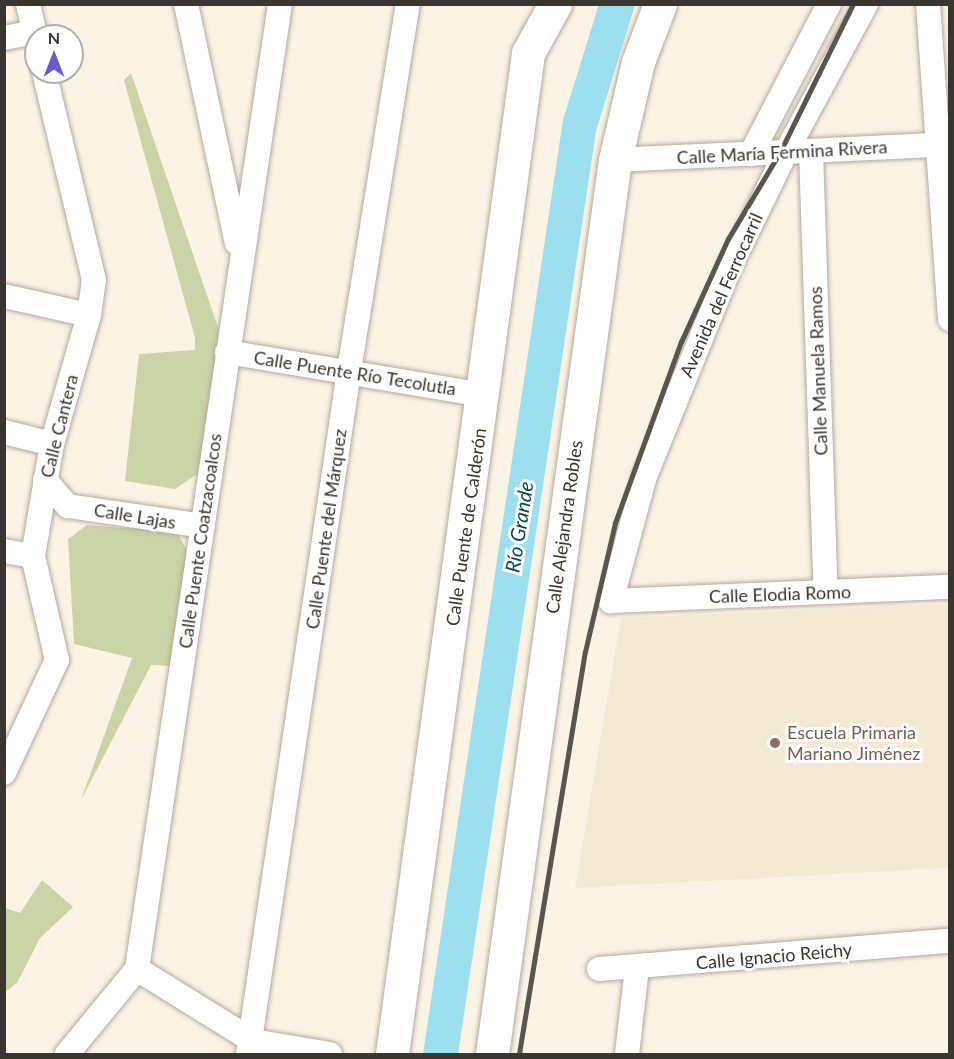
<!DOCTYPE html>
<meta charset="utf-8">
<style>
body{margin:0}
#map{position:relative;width:954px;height:1059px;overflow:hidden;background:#fbf4e5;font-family:Lato,sans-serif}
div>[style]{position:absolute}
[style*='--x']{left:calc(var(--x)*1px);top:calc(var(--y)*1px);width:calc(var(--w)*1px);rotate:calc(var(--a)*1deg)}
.built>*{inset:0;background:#f4ead4}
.green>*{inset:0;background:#cad4a7}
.water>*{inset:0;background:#9cdfee}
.roads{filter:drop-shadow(0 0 2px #b1aa9c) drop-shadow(0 0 2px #b1aa9c)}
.street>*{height:24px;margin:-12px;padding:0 12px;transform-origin:12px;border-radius:12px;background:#fff}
.secondary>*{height:33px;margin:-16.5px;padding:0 16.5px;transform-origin:16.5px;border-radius:16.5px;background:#fff}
.rail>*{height:4.5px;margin:-2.25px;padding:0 2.25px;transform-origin:2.25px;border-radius:2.25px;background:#5a564f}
.dots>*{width:16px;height:16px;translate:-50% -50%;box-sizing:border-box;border:3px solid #fff;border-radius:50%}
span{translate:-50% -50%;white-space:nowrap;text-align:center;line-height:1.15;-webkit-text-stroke:6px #fff;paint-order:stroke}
.street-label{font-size:18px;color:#393630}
.education-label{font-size:18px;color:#785e54}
.left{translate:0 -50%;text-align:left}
.water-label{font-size:20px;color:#074650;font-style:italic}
.frame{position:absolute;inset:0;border:6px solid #393630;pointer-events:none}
.north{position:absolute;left:24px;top:24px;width:60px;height:60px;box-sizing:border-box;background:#fff;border:2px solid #b0afac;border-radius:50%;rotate:0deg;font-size:16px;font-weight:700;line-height:24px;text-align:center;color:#393630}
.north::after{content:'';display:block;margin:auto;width:21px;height:27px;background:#6b58d2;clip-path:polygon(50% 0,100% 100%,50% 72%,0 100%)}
</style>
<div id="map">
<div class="built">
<div style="clip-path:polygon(949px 604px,949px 868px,575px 888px,621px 618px)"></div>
</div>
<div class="green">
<div style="clip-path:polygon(131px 73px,223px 342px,203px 470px,175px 489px,125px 481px,139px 354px,195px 350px,195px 338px,124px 80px)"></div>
<div style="clip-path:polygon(87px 525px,177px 532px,192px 560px,172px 666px,151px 665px,81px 800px,132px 658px,74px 644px,68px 539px)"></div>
<div style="clip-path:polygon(42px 880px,73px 907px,40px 938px,17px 983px,5px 992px,5px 908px,20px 913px)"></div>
</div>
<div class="water">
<div style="clip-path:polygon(599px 4px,635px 5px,596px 131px,458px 1054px,423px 1054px,563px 120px)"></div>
</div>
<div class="roads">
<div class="street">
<div style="--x:28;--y:4;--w:35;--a:77"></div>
<div style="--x:186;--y:4;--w:244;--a:78"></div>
<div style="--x:866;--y:4;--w:168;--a:118.4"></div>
<div style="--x:786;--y:152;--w:128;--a:116"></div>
<div style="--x:730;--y:267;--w:226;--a:112.1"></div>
<div style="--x:645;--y:476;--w:130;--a:105.2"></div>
<div style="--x:611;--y:601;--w:339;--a:-2.4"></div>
<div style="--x:928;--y:4;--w:316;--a:86"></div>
<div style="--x:4;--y:38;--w:32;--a:-11"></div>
<div style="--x:811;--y:151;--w:441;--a:88.1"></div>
<div style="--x:751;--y:154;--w:169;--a:-62.5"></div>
<div style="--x:615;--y:160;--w:335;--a:-2.7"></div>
<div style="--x:4;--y:296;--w:87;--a:12.6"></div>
<div style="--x:227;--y:352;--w:261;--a:9.5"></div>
<div style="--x:4;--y:432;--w:49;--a:14"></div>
<div style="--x:45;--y:480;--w:35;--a:49"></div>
<div style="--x:68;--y:506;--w:136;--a:8.4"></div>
<div style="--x:4;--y:551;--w:29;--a:10"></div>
<div style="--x:4;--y:773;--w:125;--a:-64.9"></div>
<div style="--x:57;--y:660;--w:107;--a:-103"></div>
<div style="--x:33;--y:556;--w:114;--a:-80.4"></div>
<div style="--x:52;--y:444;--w:134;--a:-74"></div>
<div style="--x:89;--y:315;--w:35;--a:-82"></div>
<div style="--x:94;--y:280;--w:214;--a:-103.5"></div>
<div style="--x:137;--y:969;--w:137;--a:31.8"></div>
<div style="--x:253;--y:1041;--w:78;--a:9.6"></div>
<div style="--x:599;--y:969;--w:352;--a:-4.6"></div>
<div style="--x:67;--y:1054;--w:110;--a:-50.5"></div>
<div style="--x:137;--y:969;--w:976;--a:-81.57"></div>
<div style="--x:248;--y:1054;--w:690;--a:-81.59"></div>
<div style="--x:349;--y:371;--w:372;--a:-80.9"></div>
<div style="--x:627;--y:1054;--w:87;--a:-83.4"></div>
</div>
<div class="secondary">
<div style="--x:392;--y:1054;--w:1010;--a:-82.26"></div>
<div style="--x:528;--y:53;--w:56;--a:-61.1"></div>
<div style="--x:492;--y:1054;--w:902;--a:-82.17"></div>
<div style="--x:615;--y:160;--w:101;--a:-76.8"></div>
<div style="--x:638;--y:62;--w:62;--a:-69.2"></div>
</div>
</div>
<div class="rail">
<div style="--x:519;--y:1054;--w:407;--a:-80.7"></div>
<div style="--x:585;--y:652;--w:132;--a:-76.9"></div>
<div style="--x:615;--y:523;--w:193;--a:-70"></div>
<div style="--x:681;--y:342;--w:113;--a:-65.5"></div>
<div style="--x:728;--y:239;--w:101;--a:-59.1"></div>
<div style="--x:780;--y:152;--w:165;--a:-63.7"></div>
</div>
<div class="dots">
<div style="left:775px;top:743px;background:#8d6e63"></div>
</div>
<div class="street-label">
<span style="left:782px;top:152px;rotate:-3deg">Calle María Fermina Rivera</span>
<span style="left:721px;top:295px;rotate:-66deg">Avenida del Ferrocarril</span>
<span style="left:818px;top:371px;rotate:-92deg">Calle Manuela Ramos</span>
<span style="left:355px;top:373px;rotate:9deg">Calle Puente Río Tecolutla</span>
<span style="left:59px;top:426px;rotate:-76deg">Calle Cantera</span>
<span style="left:135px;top:516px;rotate:9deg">Calle Lajas</span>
<span style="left:466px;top:527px;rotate:-82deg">Calle Puente de Calderón</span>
<span style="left:564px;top:527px;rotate:-82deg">Calle Alejandra Robles</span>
<span style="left:326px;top:529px;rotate:-82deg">Calle Puente del Márquez</span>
<span style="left:200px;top:541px;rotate:-82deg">Calle Puente Coatzacoalcos</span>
<span style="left:780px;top:594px;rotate:-2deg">Calle Elodia Romo</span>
<span style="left:774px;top:956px;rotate:-5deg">Calle Ignacio Reichy</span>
</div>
<div class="education-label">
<span class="left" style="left:787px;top:743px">Escuela Primaria<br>Mariano Jiménez</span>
</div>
<div class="water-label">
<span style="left:519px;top:527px;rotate:-81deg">Río Grande</span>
</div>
<div class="frame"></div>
<div class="north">N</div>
</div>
